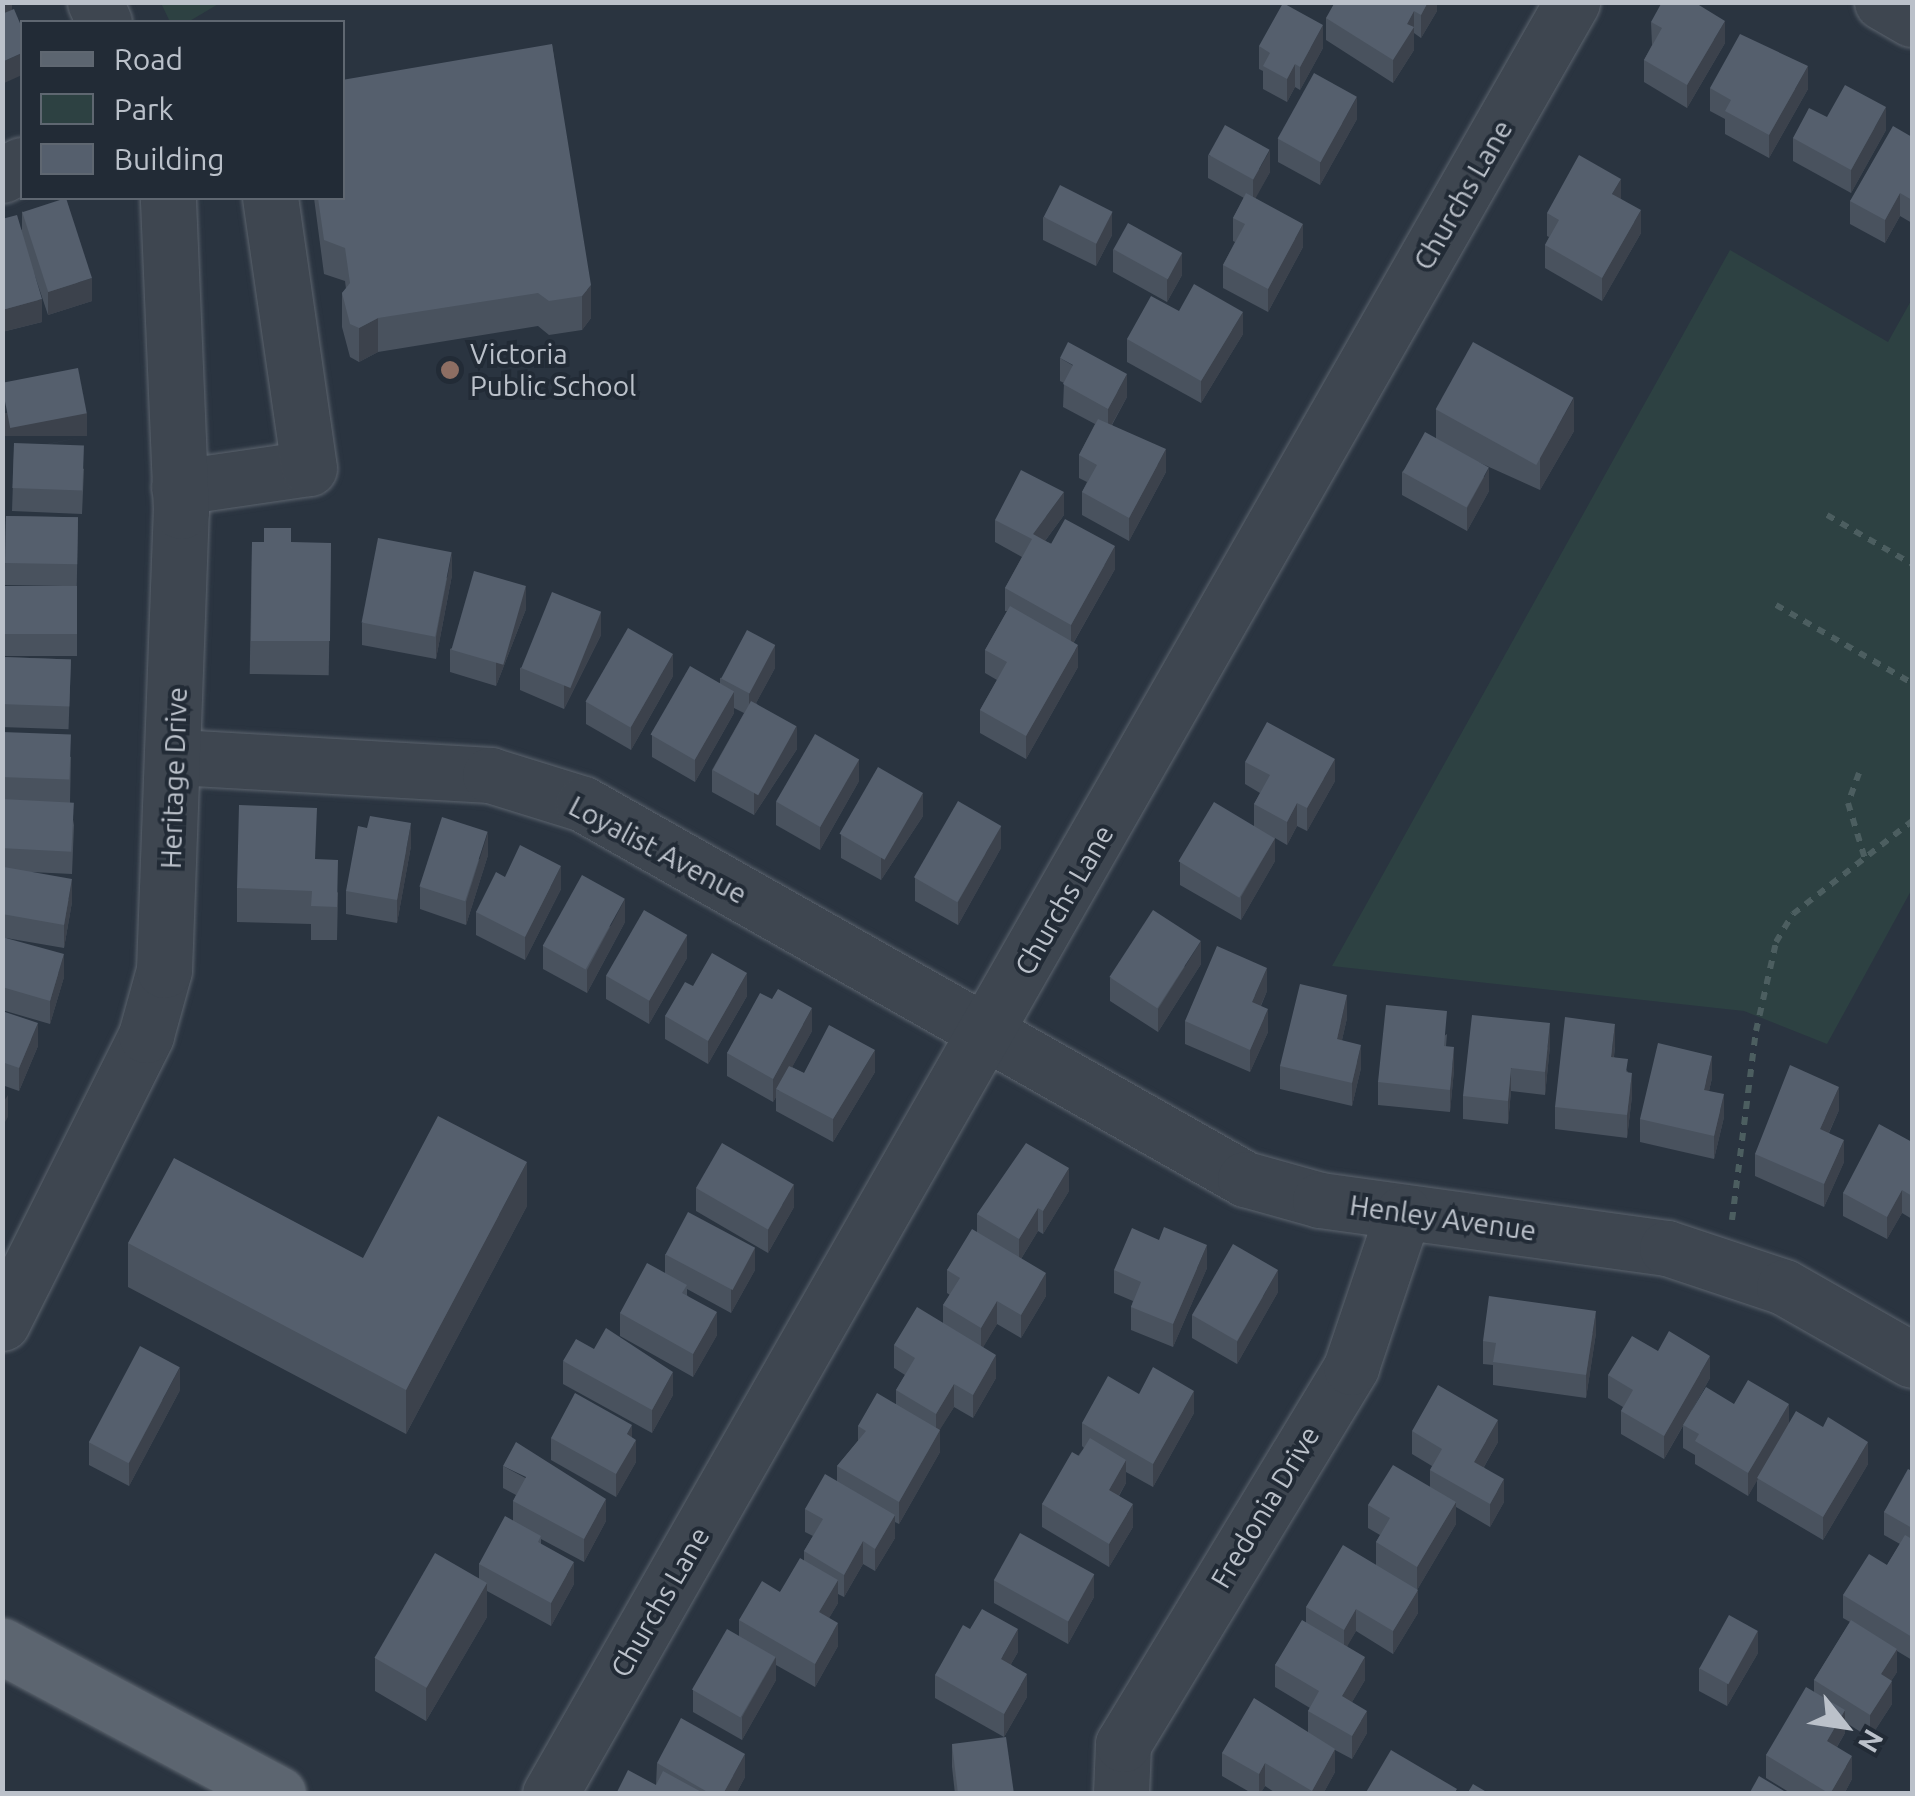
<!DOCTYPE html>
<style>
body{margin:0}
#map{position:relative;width:1915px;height:1796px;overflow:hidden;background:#2a3440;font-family:Ubuntu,sans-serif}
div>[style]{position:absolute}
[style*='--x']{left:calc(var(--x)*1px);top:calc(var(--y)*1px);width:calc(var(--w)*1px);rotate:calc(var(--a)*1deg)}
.green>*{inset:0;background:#2d4142}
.path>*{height:6px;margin-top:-3px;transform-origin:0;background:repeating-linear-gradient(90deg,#4c5e60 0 8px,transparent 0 16px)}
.roads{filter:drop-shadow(0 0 2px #5c646e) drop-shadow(0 0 2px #5c646e)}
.minor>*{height:55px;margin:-27.5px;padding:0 27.5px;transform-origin:27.5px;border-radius:27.5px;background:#3e4650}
.major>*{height:55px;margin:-27.5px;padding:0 27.5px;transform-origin:27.5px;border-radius:27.5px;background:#5c6570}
.wall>*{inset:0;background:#49525e;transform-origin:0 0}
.shaded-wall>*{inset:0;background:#3c424c;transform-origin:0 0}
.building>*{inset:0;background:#555f6d;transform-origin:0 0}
.dots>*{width:28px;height:28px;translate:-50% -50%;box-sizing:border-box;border:5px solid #222b36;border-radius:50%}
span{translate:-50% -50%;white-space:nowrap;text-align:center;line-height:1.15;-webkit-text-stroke:8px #222b36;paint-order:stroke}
.street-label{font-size:28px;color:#bbc1ca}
.poi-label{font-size:28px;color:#bbc1ca}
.left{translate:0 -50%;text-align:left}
.frame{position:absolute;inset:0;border:5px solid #bbc1ca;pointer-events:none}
.legend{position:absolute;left:20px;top:20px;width:325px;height:180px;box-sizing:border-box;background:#222b36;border:2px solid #5f6771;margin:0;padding:12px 18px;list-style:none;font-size:30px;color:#bbc1ca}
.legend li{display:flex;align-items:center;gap:20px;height:50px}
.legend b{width:50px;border:2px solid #5f6771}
.north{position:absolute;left:1795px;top:1676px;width:100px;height:100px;-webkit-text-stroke:8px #222b36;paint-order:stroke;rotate:120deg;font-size:28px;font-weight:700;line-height:40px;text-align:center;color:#bbc1ca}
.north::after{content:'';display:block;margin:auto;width:35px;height:45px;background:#bbc1ca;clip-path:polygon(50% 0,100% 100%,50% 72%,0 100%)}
</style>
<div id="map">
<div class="green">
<div style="clip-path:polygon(161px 3px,220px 3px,188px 22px,170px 22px)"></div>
<div style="clip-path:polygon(1730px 250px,1888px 342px,1912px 299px,1912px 889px,1827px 1044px,1744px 1011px,1332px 966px)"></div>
</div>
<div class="path">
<div style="--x:1827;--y:515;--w:98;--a:30"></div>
<div style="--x:1776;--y:605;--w:157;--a:29.8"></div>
<div style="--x:1859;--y:773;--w:32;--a:110"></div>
<div style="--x:1848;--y:803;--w:59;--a:73.1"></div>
<div style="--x:1732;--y:1220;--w:191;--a:-82.8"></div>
<div style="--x:1756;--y:1031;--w:91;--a:-77.3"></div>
<div style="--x:1776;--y:942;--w:33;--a:-59"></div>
<div style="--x:1793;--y:914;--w:151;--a:-38"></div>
</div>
<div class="roads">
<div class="minor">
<div style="--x:95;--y:2;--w:22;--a:66"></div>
<div style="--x:1882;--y:2;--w:34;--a:30"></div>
<div style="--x:2;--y:175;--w:22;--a:-27"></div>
<div style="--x:179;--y:487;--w:131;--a:-8.3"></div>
<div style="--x:309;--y:468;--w:273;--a:-98.2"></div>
<div style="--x:177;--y:757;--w:314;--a:3.3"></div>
<div style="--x:490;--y:775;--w:97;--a:17.3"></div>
<div style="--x:583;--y:804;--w:761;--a:29.53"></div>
<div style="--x:1245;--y:1179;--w:78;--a:15.6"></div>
<div style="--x:1320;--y:1200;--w:350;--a:7.9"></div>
<div style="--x:1667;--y:1248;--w:123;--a:18.4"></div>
<div style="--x:1784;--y:1287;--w:147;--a:29.7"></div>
<div style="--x:2;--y:1323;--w:322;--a:-63.4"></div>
<div style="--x:146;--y:1035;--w:67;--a:-74.5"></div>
<div style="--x:164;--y:970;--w:459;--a:-87.9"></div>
<div style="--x:181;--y:511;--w:313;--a:-92.4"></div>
<div style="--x:550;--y:1794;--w:2063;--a:-60.3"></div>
<div style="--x:1121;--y:1794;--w:50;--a:-87.7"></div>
<div style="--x:1123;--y:1744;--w:441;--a:-58.8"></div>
<div style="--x:1351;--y:1367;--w:163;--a:-71.3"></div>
</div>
<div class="major">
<div style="--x:2;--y:1646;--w:313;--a:28.2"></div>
</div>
</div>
<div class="wall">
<div style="clip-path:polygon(1437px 2px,1437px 11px,1421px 38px,1414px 33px,1414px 50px,1393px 83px,1326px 40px,1326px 18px)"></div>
<div style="clip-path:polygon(1651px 22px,1725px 43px,1687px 108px,1644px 82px,1644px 60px,1652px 45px)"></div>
<div style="clip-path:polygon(552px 44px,591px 318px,582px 330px,549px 335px,538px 326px,378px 352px,359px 362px,350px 357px,342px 327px,342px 293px,346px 289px,345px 281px,324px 274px,314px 198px,342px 198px)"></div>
<div style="clip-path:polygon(1259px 46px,1323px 48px,1300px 90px,1295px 87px,1287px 102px,1263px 89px,1263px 71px,1259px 69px)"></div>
<div style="clip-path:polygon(1710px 88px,1808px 89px,1769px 158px,1725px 134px,1725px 119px,1710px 111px)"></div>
<div style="clip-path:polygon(1827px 117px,1886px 130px,1851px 193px,1793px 161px,1793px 138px)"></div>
<div style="clip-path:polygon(1357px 119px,1320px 185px,1278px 162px,1278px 139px)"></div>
<div style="clip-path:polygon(1912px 137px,1912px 223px,1900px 216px,1885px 243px,1850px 224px,1850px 201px)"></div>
<div style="clip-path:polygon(1208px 155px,1270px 172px,1255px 198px,1303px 247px,1268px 312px,1223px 288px,1223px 265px,1235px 242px,1233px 241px,1233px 218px,1244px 198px,1208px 178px)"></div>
<div style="clip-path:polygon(1621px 199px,1641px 233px,1602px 301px,1545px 268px,1545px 245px,1549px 237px,1547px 236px,1547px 213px)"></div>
<div style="clip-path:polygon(22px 211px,92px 301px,48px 315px,34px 273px,42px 322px,2px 332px,2px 219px,22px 230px)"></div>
<div style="clip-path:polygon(1043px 217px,1112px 235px,1096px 266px,1043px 240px)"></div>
<div style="clip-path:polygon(1113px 249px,1182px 275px,1167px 302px,1113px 272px)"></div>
<div style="clip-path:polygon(1179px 311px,1243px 334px,1201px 403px,1127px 362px,1127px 339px)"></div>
<div style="clip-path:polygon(1060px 358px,1127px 397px,1112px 425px,1166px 472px,1129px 541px,1082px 515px,1082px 492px,1087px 482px,1079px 478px,1079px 455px,1095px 424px,1063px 407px,1064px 383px,1060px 381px)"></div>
<div style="clip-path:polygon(1436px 409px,1574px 431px,1540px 490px,1478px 462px,1489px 491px,1467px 531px,1402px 495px,1402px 472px,1436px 438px)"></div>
<div style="clip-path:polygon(87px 436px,44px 445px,84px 469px,82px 514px,12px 511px,14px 451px)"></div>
<div style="clip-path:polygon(1064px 515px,1045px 541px,1115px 569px,1074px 642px,1078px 667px,1026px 759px,980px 733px,980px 710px,997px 680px,985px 673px,985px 650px,1007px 611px,1005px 611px,1005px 588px,1022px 557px,995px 542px,995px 520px)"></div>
<div style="left:6px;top:516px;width:72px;height:69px;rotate:1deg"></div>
<div style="left:252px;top:542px;width:79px;height:132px;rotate:1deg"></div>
<div style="clip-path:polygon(452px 575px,436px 659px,362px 645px,362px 623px)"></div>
<div style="left:3px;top:586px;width:74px;height:70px"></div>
<div style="clip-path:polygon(526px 609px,496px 686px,450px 672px,450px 649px)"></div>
<div style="clip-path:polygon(601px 635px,564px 709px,520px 690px,520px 668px)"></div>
<div style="left:2px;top:657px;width:69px;height:70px;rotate:2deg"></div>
<div style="clip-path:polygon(775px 668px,756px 703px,797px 749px,754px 815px,712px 792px,712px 770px,744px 713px,734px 708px,734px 713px,695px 782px,652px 757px,652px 735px,720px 683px,720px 678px)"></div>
<div style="clip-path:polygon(673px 676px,631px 750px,586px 724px,586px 702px)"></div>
<div style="clip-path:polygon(2px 732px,71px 757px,70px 802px,74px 825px,72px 874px,31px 872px,72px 902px,64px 948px,6px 938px,64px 977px,50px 1024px,2px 1010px)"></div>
<div style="clip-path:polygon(1245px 762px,1335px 781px,1307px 831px,1297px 826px,1287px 845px,1275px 838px,1275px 861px,1241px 920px,1180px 885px,1180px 862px,1254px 826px,1254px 804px,1260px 793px,1245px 784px)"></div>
<div style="clip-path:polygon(859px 781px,820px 850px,776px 825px,776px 802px)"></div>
<div style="clip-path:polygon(923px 816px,881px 880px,841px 858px,841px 835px)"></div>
<div style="clip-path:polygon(411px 846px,397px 923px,346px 914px,346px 891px)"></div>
<div style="clip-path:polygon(1001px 848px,958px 925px,915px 901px,915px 878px)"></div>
<div style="clip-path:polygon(488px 855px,466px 925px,420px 909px,420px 887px)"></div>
<div style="clip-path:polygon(316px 859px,338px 893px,337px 940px,311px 940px,311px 924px,237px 922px,237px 888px)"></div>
<div style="clip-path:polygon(505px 877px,561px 889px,525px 960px,476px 935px,476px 912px)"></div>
<div style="clip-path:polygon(625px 922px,587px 993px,543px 969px,543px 946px)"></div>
<div style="clip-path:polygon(687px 958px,649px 1024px,606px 999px,606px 976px)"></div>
<div style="clip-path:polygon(1201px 964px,1158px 1032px,1110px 1001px,1110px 978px)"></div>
<div style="clip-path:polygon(693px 986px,747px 996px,708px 1064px,665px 1039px,665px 1016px)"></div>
<div style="clip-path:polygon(1267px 991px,1261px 1006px,1268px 1032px,1250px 1072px,1185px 1044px,1185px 1021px)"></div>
<div style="clip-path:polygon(772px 999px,812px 1031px,792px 1067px,804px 1073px,875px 1072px,833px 1142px,776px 1111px,776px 1097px,773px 1102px,727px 1076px,727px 1053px)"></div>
<div style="clip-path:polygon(2px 1011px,38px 1046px,19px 1091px,2px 1085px)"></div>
<div style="clip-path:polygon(1347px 1018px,1342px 1040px,1361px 1068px,1352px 1106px,1280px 1089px,1280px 1066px)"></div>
<div style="clip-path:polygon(1447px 1034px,1446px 1046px,1454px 1070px,1450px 1112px,1378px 1105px,1378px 1082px)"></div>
<div style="clip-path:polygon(1550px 1046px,1545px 1095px,1511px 1091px,1508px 1124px,1463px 1119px,1463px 1096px)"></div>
<div style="clip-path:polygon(1615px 1046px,1614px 1057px,1628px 1072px,1632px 1096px,1627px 1138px,1555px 1129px,1555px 1107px)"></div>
<div style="clip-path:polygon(1712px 1078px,1709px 1091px,1724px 1117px,1714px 1159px,1640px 1142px,1640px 1119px)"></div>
<div style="clip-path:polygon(1839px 1110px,1829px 1133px,1844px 1162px,1824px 1207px,1755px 1176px,1755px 1154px)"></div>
<div style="clip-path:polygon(1912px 1142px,1912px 1219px,1902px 1213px,1887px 1239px,1843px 1216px,1843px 1193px)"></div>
<div style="clip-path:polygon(696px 1188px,794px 1207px,768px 1253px,696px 1211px)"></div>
<div style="clip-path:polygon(1069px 1191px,1043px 1234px,1038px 1231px,1021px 1259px,1046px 1296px,1021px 1338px,997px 1324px,983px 1347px,996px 1378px,973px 1418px,954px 1407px,940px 1429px,940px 1452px,899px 1524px,895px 1522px,895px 1538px,875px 1571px,863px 1564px,844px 1597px,838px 1594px,838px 1603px,829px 1618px,838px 1646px,815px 1687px,776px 1665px,776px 1680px,742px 1740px,693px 1712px,693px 1690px,739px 1636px,739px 1620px,780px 1592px,804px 1561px,804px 1551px,813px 1536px,805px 1532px,805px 1509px,837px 1481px,837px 1466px,858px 1441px,858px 1426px,896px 1404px,896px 1390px,905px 1375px,894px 1368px,894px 1345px,943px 1323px,943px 1305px,950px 1295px,947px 1293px,947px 1270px,977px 1232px,977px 1214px)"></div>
<div style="clip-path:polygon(527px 1206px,406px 1434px,128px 1287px,128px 1243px,363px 1258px)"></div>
<div style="clip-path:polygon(665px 1254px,755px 1270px,731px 1313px,687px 1289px,687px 1295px,717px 1335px,693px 1377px,620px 1336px,620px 1313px,665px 1273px)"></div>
<div style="clip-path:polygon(1207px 1268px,1173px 1347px,1131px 1330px,1131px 1307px,1133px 1301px,1114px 1293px,1114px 1270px)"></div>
<div style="clip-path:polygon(1278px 1292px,1237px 1364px,1192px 1338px,1192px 1315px)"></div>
<div style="clip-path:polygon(1596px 1333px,1586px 1398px,1493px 1385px,1493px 1365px,1483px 1364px,1483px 1341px)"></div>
<div style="clip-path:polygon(1658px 1351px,1710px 1378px,1692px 1410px,1734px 1404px,1789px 1424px,1868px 1464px,1823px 1540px,1757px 1501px,1757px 1480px,1748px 1496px,1695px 1464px,1695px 1455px,1683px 1448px,1683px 1426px,1664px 1459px,1621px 1434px,1621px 1411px,1623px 1407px,1608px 1398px,1608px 1375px)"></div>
<div style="clip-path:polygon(563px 1361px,673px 1395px,652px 1433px,563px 1384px)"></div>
<div style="clip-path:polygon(180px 1390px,129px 1486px,89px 1465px,89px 1442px)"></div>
<div style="clip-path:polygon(1139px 1394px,1194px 1413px,1153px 1487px,1126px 1472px,1126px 1483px,1119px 1496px,1133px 1527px,1109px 1567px,1042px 1527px,1042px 1504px,1084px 1448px,1082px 1446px,1082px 1423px)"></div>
<div style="clip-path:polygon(1412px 1431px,1498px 1442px,1484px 1467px,1504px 1502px,1490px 1527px,1456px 1507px,1456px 1524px,1417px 1590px,1418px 1613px,1393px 1654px,1356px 1631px,1347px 1646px,1365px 1680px,1352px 1702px,1367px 1733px,1352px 1759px,1335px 1750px,1335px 1772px,1323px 1794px,1277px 1794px,1265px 1786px,1260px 1794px,1253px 1794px,1222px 1776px,1222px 1753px,1308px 1732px,1308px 1711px,1310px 1708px,1275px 1687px,1275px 1665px,1306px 1622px,1306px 1607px,1376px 1565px,1376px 1542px,1380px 1535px,1368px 1528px,1368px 1505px,1430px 1487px,1430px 1470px,1432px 1466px,1412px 1454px)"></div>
<div style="clip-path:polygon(551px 1438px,632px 1438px,636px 1462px,616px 1497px,551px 1460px)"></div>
<div style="clip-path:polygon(503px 1466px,606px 1521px,584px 1562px,541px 1539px,541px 1544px,574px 1584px,551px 1626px,487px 1591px,487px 1617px,426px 1721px,375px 1691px,375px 1658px,479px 1579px,479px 1564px,513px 1521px,513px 1501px,516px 1495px,503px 1488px)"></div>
<div style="clip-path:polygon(1912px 1471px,1912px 1660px,1897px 1651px,1897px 1672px,1891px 1681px,1892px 1704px,1870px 1738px,1845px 1722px,1845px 1733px,1837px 1747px,1852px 1779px,1844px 1794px,1792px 1794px,1766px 1778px,1766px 1755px,1814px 1692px,1814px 1680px,1850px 1622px,1843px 1618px,1843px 1595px,1887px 1565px,1900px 1544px,1884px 1535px,1884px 1512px)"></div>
<div style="clip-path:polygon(994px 1580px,1094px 1597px,1068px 1644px,994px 1603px)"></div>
<div style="clip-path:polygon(1018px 1652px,1011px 1664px,1027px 1697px,1004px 1737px,935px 1698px,935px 1675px)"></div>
<div style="clip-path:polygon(1758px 1653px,1727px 1706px,1699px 1691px,1699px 1668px)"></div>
<div style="clip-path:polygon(952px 1744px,1014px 1794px,955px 1794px,952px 1767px)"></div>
<div style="clip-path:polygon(657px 1763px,745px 1777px,736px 1794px,616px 1794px,656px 1785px)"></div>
</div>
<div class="shaded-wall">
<div style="clip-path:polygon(2px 2px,12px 2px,12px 20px,2px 25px)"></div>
<div style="clip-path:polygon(1428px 2px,1437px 2px,1437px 11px,1421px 38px,1421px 15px)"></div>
<div style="clip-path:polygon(1414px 11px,1414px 50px,1393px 83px,1393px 60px,1407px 24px)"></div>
<div style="clip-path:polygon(1725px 21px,1725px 43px,1687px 108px,1687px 85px)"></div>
<div style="clip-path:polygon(1323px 25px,1323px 48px,1300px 90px,1300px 67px)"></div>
<div style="clip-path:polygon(22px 53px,22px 75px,2px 84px,2px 62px)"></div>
<div style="clip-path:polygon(1295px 64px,1295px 87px,1287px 102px,1287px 79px)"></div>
<div style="clip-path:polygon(1808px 66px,1808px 89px,1769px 158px,1769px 135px)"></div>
<div style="clip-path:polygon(1357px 97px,1357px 119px,1320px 185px,1320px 162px)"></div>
<div style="clip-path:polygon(1886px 107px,1886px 130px,1851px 193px,1851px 170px)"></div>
<div style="clip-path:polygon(1270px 150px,1270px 172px,1253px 203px,1253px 180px)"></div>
<div style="clip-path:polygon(1621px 179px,1621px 202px,1612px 194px)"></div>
<div style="clip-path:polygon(1900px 193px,1900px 216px,1885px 243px,1885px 220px)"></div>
<div style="clip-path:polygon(1641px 210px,1641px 233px,1602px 301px,1602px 278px)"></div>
<div style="clip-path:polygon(1112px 212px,1112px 235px,1096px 266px,1096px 243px)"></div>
<div style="clip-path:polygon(1303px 224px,1303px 247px,1268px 312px,1268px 289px)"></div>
<div style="clip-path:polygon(1182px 253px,1182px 275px,1167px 302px,1167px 280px)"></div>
<div style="clip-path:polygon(92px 278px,92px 301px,48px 315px,48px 292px)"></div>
<div style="clip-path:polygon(591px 285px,591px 318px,582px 330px,582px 296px)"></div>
<div style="clip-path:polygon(42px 299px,42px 322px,2px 332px,2px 310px)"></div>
<div style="clip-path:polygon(1243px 312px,1243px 334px,1201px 403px,1201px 381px)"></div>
<div style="clip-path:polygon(378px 318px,378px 352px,359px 362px,359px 328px)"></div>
<div style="clip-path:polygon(1127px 374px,1127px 397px,1108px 431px,1108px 409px)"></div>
<div style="clip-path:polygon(1574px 398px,1574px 431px,1540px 490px,1540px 457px)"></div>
<div style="left:87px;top:413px;width:23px;height:87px;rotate:90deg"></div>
<div style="clip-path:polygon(1166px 449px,1166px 472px,1129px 541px,1129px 518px)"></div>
<div style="clip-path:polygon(1489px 468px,1489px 491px,1467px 531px,1467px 508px)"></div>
<div style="clip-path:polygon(1064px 492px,1064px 515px,1033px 557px,1033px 534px)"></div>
<div style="clip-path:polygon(1115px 546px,1115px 569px,1071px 647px,1071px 625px)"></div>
<div style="clip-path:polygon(452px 552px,452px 575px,436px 659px,436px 637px)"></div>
<div style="clip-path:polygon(526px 586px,526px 609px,496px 686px,496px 663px)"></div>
<div style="clip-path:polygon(601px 612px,601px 635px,564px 709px,564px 686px)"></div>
<div style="clip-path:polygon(775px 645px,775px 668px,749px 716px,749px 693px)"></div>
<div style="clip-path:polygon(1078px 645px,1078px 667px,1026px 759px,1026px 736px)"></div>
<div style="clip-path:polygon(673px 654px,673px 676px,631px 750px,631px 727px)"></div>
<div style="clip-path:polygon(734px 691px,734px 713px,695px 782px,695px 759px)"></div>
<div style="clip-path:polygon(797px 726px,797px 749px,754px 815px,754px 792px)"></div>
<div style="clip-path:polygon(859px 759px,859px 781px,820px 850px,820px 827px)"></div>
<div style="clip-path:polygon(1335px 759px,1335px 781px,1307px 831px,1307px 808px)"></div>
<div style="clip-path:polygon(923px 793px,923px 816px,881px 880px,881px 857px)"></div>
<div style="clip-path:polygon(1297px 803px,1297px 826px,1287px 845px,1287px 822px)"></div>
<div style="clip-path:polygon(411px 823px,411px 846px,397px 923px,397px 900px)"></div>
<div style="clip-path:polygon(1001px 826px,1001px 848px,958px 925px,958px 902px)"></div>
<div style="clip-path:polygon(488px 832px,488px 855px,466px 925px,466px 902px)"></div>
<div style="clip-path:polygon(1275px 838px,1275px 861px,1241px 920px,1241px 897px)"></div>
<div style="clip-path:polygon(561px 866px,561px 889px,525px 960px,525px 937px)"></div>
<div style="clip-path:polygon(72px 879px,72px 902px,64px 948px,64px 925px)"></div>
<div style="clip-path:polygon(625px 899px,625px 922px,587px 993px,587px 970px)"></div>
<div style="clip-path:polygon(687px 935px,687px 958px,649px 1024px,649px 1001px)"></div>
<div style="clip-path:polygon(1201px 941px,1201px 964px,1158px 1032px,1158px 1009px)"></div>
<div style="clip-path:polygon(64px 954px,64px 977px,50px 1024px,50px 1001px)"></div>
<div style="clip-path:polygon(1267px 968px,1267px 991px,1252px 1025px,1252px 1002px)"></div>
<div style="clip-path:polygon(747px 973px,747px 996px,708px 1064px,708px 1041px)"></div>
<div style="clip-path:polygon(1347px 995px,1347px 1018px,1337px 1062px,1337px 1039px)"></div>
<div style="clip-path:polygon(812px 1008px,812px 1031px,779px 1091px,776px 1089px,776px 1097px,773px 1102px,773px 1079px)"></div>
<div style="clip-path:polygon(1268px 1009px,1268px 1032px,1250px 1072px,1250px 1050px)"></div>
<div style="clip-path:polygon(38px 1023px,38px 1046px,19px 1091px,19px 1068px)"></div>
<div style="clip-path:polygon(1550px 1023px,1550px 1046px,1545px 1095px,1545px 1072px)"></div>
<div style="clip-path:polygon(1615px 1024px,1615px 1046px,1611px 1080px,1611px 1057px)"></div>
<div style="clip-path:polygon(1361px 1045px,1361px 1068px,1352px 1106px,1352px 1083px)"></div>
<div style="clip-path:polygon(1454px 1047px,1454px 1070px,1450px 1112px,1450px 1090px)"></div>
<div style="clip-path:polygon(875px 1050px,875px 1072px,833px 1142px,833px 1119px)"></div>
<div style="clip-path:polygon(1712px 1056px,1712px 1078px,1704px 1112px,1704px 1090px)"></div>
<div style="clip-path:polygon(1511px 1068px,1511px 1091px,1508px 1124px,1508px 1101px)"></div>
<div style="clip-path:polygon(1632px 1073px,1632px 1096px,1627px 1138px,1627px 1115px)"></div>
<div style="clip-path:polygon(1839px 1087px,1839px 1110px,1820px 1152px,1820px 1129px)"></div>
<div style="clip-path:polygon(1724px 1094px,1724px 1117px,1714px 1159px,1714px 1136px)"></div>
<div style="clip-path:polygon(8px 1095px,8px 1117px,2px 1127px,2px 1104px)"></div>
<div style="clip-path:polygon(1844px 1140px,1844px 1162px,1824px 1207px,1824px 1184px)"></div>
<div style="clip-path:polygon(527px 1162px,527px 1206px,406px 1434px,406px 1390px)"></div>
<div style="clip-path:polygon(1069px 1168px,1069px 1191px,1043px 1234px,1043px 1211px)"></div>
<div style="clip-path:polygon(794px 1184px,794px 1207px,768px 1253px,768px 1230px)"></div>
<div style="clip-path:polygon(1902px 1190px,1902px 1213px,1887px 1239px,1887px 1217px)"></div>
<div style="clip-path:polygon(1038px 1208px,1038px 1231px,1019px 1262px,1019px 1239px)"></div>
<div style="clip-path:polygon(1207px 1245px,1207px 1268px,1173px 1347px,1173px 1324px)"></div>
<div style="clip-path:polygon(755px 1247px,755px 1270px,731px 1313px,731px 1290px)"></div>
<div style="clip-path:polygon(1278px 1270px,1278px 1292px,1237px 1364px,1237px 1342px)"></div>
<div style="clip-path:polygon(1046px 1273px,1046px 1296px,1021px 1338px,1021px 1315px)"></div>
<div style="clip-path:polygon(997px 1301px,997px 1324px,981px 1351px,981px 1328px)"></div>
<div style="clip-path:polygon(1596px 1311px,1596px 1333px,1586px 1398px,1586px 1375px)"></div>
<div style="clip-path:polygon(717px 1312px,717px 1335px,693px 1377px,693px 1354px)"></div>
<div style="clip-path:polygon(996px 1355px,996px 1378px,973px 1418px,973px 1395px)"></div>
<div style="clip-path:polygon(1710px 1356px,1710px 1378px,1664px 1459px,1664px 1436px)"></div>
<div style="clip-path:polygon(180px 1367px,180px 1390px,129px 1486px,129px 1463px)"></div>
<div style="clip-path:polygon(673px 1372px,673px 1395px,652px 1433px,652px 1410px)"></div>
<div style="clip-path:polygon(954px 1384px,954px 1407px,936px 1436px,936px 1414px)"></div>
<div style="clip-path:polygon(1194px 1391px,1194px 1413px,1153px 1487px,1153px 1464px)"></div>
<div style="clip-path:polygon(1789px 1404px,1789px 1427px,1748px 1496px,1748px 1473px)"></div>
<div style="clip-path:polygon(1498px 1420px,1498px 1442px,1474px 1484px,1474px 1462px)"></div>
<div style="clip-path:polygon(632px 1425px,632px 1446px,636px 1440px,636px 1462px,616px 1497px,616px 1474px,627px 1434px)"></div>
<div style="clip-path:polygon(940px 1430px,940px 1452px,899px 1524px,899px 1502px)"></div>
<div style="clip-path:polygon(1868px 1442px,1868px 1464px,1823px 1540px,1823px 1517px)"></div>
<div style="clip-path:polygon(1126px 1460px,1126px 1483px,1109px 1512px,1109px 1490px)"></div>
<div style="clip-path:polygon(1504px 1479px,1504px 1502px,1490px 1527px,1490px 1504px)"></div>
<div style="clip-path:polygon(606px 1499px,606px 1521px,584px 1562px,584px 1539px)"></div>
<div style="clip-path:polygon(1456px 1502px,1456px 1524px,1417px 1590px,1417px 1567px)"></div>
<div style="clip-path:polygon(1133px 1504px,1133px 1527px,1109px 1567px,1109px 1544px)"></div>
<div style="clip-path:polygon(895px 1515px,895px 1538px,875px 1571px,875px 1549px)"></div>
<div style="clip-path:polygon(863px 1541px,863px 1564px,844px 1597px,844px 1575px)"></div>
<div style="clip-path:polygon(574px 1562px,574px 1584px,551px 1626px,551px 1603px)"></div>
<div style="clip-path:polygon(1094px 1574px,1094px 1597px,1068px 1644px,1068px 1621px)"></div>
<div style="clip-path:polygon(838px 1580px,838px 1603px,819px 1635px,819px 1612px)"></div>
<div style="clip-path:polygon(487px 1583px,487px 1617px,426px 1721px,426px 1688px)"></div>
<div style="clip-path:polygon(1418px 1590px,1418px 1613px,1393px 1654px,1393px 1631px)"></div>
<div style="clip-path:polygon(1356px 1609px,1356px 1631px,1344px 1652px,1344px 1630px)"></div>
<div style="clip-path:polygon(838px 1623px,838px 1646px,815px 1687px,815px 1664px)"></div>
<div style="clip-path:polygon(1018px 1629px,1018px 1652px,1001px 1681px,1001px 1659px)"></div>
<div style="clip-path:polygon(1758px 1631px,1758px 1653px,1727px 1706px,1727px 1683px)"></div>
<div style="clip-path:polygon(1897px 1649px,1897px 1672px,1881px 1697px,1881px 1674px)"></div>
<div style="clip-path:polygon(776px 1657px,776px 1680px,742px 1740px,742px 1717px)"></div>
<div style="clip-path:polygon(1365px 1657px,1365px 1680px,1342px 1719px,1342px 1696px)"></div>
<div style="clip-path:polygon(1027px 1674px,1027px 1697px,1004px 1737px,1004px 1714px)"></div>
<div style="clip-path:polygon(1892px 1681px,1892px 1704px,1870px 1738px,1870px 1715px)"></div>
<div style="clip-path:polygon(1845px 1710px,1845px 1733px,1827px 1763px,1827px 1741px)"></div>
<div style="clip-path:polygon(1367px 1711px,1367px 1733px,1352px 1759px,1352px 1736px)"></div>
<div style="clip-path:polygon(1335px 1749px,1335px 1772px,1323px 1794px,1312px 1794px,1312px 1791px)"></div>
<div style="clip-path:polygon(745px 1754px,745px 1777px,736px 1794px,723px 1794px)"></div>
<div style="clip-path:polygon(1852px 1756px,1852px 1779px,1844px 1794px,1830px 1794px)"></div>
<div style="clip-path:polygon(1265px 1763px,1265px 1786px,1260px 1794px,1259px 1794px,1259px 1774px)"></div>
</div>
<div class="building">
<div style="clip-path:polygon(1335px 2px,1428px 2px,1421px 15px,1414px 11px,1407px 24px,1414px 27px,1393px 60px,1326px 18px)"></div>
<div style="clip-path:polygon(1662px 2px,1694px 2px,1725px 21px,1687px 85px,1644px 60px,1662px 28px,1651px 22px)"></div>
<div style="clip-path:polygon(1283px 3px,1323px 25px,1300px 67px,1295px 64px,1287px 79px,1263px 66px,1270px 53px,1259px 46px)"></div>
<div style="clip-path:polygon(14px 9px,22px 28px,22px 53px,2px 62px,2px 14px)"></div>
<div style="clip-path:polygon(1740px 34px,1808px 66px,1769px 135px,1725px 111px,1731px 100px,1710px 88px)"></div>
<div style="clip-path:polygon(552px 44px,591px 285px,582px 296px,549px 301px,538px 293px,378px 318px,359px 328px,350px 324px,342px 293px,350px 283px,345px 248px,324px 240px,318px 198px,342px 198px,342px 80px)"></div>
<div style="left:1314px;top:73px;width:49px;height:75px;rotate:29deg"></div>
<div style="clip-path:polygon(1845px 85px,1886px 107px,1851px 170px,1793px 138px,1809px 108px,1827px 117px)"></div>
<div style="left:1225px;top:125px;width:51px;height:34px;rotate:29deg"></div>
<div style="clip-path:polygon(1893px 126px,1912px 137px,1912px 200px,1900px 193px,1885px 220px,1850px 201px)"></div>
<div style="clip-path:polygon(1579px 155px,1621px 179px,1612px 194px,1641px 210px,1602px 278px,1545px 245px,1559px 220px,1547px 213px)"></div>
<div style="left:1060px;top:185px;width:59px;height:36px;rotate:27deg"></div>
<div style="clip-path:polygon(1246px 193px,1303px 224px,1268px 289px,1223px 265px,1245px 224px,1233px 218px)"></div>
<div style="left:66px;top:198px;width:84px;height:46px;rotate:72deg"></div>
<div style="clip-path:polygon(17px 215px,42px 299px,2px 310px,2px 219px)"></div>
<div style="left:1128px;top:223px;width:62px;height:30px;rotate:29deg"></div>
<div style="clip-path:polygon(1194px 284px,1243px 312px,1201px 381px,1127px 339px,1151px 296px,1179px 311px)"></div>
<div style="clip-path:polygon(1068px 342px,1127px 374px,1108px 409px,1063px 384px,1073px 365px,1060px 358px)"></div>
<div style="left:1473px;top:342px;width:115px;height:77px;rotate:29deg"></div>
<div style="left:78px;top:368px;width:46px;height:78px;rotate:79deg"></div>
<div style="clip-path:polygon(1098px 419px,1166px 449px,1129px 518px,1082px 492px,1097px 465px,1079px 455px)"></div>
<div style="left:1425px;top:432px;width:73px;height:46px;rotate:29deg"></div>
<div style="left:14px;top:443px;width:70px;height:45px;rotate:2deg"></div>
<div style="clip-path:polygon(1021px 470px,1064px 492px,1033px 534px,1051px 544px,1065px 519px,1115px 546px,1071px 625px,1005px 588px,1032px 539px,995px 520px)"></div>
<div style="left:6px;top:516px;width:72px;height:47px;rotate:1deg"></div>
<div style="clip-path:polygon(264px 528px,291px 528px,291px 542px,331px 543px,330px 641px,251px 641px,252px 542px,264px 542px)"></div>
<div style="left:378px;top:538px;width:75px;height:86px;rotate:11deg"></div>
<div style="left:474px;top:571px;width:54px;height:82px;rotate:16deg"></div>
<div style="left:3px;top:586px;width:74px;height:48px"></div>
<div style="left:552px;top:592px;width:53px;height:82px;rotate:22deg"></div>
<div style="clip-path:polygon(1010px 606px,1078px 645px,1026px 736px,980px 710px,1007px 662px,985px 650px)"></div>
<div style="left:628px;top:628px;width:52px;height:85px;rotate:30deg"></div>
<div style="left:747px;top:630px;width:32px;height:55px;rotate:28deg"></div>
<div style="left:2px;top:657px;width:69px;height:47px;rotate:2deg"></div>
<div style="left:690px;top:666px;width:51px;height:79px;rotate:30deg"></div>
<div style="left:751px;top:701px;width:52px;height:79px;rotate:29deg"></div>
<div style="clip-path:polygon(1267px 722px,1335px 759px,1307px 808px,1297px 803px,1287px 822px,1254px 804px,1270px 775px,1245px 762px)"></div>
<div style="left:2px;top:732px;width:69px;height:45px;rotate:2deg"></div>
<div style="left:815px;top:734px;width:51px;height:78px;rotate:30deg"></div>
<div style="left:878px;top:767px;width:52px;height:77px;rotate:30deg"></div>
<div style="left:2px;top:799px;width:72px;height:49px;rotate:3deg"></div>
<div style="left:958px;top:801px;width:50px;height:88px;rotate:30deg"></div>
<div style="left:1214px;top:802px;width:71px;height:69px;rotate:31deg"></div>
<div style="clip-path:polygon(239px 805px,317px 808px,315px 859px,338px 860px,337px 907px,311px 906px,312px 891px,237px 888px)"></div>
<div style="clip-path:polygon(370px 816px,411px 823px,397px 900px,346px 891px,358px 826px,367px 828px)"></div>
<div style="left:442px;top:817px;width:48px;height:73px;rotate:18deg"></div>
<div style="clip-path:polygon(520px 845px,561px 866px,525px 937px,476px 912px,496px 872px,505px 877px)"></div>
<div style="clip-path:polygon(4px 867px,72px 879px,64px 925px,2px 914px,2px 877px)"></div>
<div style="left:582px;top:875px;width:49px;height:81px;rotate:29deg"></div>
<div style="left:644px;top:910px;width:50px;height:76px;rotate:30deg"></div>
<div style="left:1153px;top:910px;width:57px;height:80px;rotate:33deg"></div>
<div style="clip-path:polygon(2px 937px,64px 954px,50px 1001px,2px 987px)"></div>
<div style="clip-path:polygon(1217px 946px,1267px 968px,1252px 1002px,1268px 1009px,1250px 1050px,1185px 1021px)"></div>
<div style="clip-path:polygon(712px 953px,747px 973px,708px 1041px,665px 1016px,685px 982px,693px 986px)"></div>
<div style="clip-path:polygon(1300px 984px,1347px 995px,1337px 1039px,1361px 1045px,1352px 1083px,1280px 1066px)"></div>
<div style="clip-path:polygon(778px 989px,812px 1008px,773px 1079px,727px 1053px,760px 993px,772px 999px)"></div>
<div style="clip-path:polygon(1386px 1005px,1447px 1011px,1444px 1046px,1454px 1047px,1450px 1090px,1378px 1082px)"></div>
<div style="clip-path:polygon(2px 1011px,38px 1023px,19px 1068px,2px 1062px)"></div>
<div style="clip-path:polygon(1472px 1015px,1550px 1023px,1545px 1072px,1511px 1068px,1508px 1101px,1463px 1096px)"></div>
<div style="clip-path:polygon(1565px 1017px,1615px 1024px,1611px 1057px,1628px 1059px,1626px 1072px,1632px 1073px,1627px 1115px,1555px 1107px)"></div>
<div style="clip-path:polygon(829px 1025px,875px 1050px,833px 1119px,776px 1089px,789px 1066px,804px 1073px)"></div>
<div style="clip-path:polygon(1658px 1043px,1712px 1056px,1704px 1090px,1724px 1094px,1714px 1136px,1640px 1119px)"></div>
<div style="clip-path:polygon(1790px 1065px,1839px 1087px,1820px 1129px,1844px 1140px,1824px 1184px,1755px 1154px)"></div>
<div style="clip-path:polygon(438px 1116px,527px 1162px,406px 1390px,128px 1243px,174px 1158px,363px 1258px)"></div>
<div style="clip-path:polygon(1879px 1124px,1912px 1142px,1912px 1196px,1902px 1190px,1887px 1217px,1843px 1193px)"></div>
<div style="left:722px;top:1143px;width:83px;height:52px;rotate:30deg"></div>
<div style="clip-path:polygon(1026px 1143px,1069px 1168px,1043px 1211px,1038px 1208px,1019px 1239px,977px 1214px)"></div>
<div style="left:688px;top:1212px;width:76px;height:48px;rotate:28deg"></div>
<div style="clip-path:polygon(1164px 1227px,1207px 1245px,1173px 1324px,1131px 1307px,1141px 1282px,1114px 1270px,1132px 1228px,1159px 1240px)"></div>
<div style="clip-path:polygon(972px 1229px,1046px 1273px,1021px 1315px,997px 1301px,981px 1328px,943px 1305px,960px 1278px,947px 1270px)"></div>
<div style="left:1233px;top:1244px;width:52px;height:82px;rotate:30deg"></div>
<div style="clip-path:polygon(647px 1263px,687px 1285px,682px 1293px,717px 1312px,693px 1354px,620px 1313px)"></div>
<div style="clip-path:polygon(1489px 1296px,1596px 1311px,1586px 1375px,1493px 1362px,1496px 1343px,1483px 1341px)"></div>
<div style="clip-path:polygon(917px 1307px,996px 1355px,973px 1395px,954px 1384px,936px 1414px,896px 1390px,915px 1358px,894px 1345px)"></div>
<div style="clip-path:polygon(606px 1328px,673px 1372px,652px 1410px,563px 1361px,576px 1339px,594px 1349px)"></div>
<div style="clip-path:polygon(1669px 1331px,1710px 1356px,1664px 1436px,1621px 1411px,1633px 1390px,1608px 1375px,1632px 1336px,1658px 1351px)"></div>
<div style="left:140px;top:1346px;width:45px;height:109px;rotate:28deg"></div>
<div style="clip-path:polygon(1153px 1367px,1194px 1391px,1153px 1464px,1082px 1423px,1108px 1376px,1139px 1394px)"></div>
<div style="clip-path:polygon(1748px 1380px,1789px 1404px,1748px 1473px,1695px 1441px,1699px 1434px,1683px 1425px,1706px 1387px,1734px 1404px)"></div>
<div style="clip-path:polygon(1438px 1385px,1498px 1420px,1474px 1462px,1504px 1479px,1490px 1504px,1430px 1470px,1442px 1449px,1412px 1431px)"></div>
<div style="clip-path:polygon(575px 1393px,632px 1425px,627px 1434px,636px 1440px,616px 1474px,551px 1438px)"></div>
<div style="clip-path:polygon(877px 1393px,940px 1430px,899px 1502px,837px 1466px,866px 1431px,858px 1426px)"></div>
<div style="clip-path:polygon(1796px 1411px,1823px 1427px,1828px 1417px,1868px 1442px,1823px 1517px,1757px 1478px)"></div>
<div style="clip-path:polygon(1090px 1438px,1126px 1460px,1109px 1490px,1133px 1504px,1109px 1544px,1042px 1504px,1072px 1452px,1079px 1456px)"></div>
<div style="clip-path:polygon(516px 1442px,606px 1499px,584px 1539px,513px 1501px,526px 1477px,503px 1466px)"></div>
<div style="clip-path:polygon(1393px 1465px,1456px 1502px,1417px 1567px,1376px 1542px,1390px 1518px,1368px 1505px)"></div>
<div style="clip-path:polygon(1908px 1469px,1912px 1471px,1912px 1528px,1884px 1512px)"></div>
<div style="clip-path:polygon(825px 1474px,895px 1515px,875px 1549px,863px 1541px,844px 1575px,804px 1551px,823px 1519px,805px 1509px)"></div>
<div style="clip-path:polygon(505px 1516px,541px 1536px,538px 1542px,574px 1562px,551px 1603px,479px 1564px)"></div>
<div style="left:1020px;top:1533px;width:85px;height:54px;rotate:29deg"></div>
<div style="clip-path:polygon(1905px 1535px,1912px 1539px,1912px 1637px,1843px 1595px,1869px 1554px,1887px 1565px)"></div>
<div style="clip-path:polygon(1343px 1545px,1418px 1590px,1393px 1631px,1356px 1609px,1344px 1630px,1306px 1607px)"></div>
<div style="left:435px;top:1553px;width:60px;height:121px;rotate:30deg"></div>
<div style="clip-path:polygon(800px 1558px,838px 1580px,819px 1612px,838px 1623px,815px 1664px,739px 1620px,762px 1581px,780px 1592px)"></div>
<div style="clip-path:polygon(982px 1609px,1018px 1629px,1001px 1659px,1027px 1674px,1004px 1714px,935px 1675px,963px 1625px,970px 1629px)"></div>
<div style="left:1729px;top:1615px;width:33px;height:61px;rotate:29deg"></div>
<div style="clip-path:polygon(1302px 1620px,1365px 1657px,1342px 1696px,1367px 1711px,1352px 1736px,1308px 1711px,1319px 1691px,1275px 1665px)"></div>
<div style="clip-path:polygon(1851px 1620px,1897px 1649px,1881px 1674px,1892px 1681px,1870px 1715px,1814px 1680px)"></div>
<div style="left:727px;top:1629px;width:56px;height:70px;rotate:30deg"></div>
<div style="clip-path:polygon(1806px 1687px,1845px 1710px,1827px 1741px,1852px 1756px,1830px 1794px,1766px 1755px)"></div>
<div style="clip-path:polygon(1254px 1698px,1335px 1749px,1312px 1791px,1265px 1763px,1259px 1774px,1222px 1753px)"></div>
<div style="clip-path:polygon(681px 1718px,745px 1754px,723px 1794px,711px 1794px,657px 1763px)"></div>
<div style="clip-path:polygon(1006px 1737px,1014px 1794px,958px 1794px,952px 1744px)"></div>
<div style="clip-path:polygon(1391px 1750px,1457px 1789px,1454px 1794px,1365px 1794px)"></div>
<div style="clip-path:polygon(628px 1770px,656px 1785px,663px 1771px,705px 1794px,616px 1794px)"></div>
<div style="clip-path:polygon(1759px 1776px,1789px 1794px,1749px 1794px)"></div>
<div style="clip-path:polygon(1473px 1784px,1490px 1794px,1467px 1794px)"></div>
</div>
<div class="dots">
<div style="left:450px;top:370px;background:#8d6e63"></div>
</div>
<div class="street-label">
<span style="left:1463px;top:195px;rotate:-60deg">Churchs Lane</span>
<span style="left:174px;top:778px;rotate:-88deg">Heritage Drive</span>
<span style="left:658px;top:850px;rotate:28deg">Loyalist Avenue</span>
<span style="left:1064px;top:900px;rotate:-60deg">Churchs Lane</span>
<span style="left:1443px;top:1218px;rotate:8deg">Henley Avenue</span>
<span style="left:1265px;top:1507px;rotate:-59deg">Fredonia Drive</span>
<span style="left:660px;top:1602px;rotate:-60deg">Churchs Lane</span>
</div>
<div class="poi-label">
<span class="left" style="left:470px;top:370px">Victoria<br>Public School</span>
</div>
<div class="frame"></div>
<ul class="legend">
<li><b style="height:12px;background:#5c6570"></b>Road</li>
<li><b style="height:28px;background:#2d4142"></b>Park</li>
<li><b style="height:28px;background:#555f6d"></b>Building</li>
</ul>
<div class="north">N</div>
</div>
